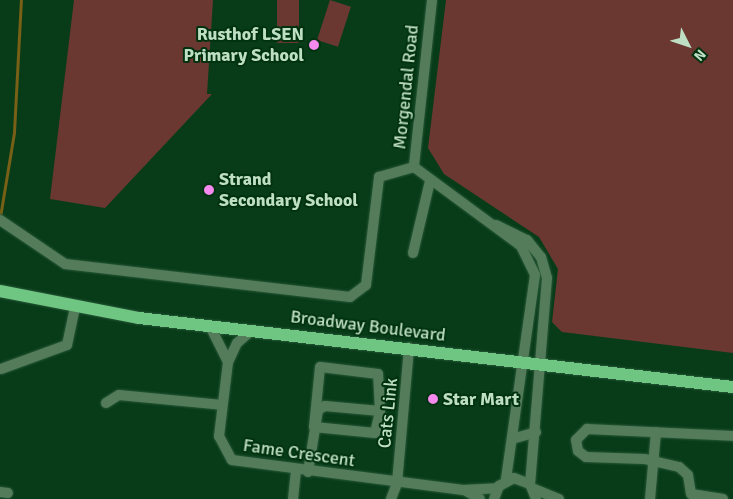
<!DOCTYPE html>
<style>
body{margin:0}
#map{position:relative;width:733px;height:499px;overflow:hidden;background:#083c19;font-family:Signika,sans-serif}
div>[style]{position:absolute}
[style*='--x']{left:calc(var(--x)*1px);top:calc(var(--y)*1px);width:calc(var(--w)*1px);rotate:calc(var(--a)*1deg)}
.green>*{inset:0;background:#6a3830;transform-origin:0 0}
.stream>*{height:3px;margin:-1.5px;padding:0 1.5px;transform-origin:1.5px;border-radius:1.5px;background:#786016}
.roads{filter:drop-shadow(0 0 1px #295938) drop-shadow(0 0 1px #295938)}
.minor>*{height:10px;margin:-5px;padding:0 5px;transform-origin:5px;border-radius:5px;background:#547c5b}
.major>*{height:12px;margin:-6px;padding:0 6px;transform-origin:6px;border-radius:6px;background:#6fc682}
.dots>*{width:14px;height:14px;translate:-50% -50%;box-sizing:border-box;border:2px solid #00320f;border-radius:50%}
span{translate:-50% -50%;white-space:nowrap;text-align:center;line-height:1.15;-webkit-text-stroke:4px #00320f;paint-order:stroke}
.poi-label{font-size:18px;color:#bfdfc4;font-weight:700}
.right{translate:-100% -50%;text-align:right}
.left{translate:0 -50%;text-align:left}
.street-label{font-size:18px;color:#bfdfc4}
.north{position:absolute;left:663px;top:20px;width:50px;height:50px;-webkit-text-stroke:4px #00320f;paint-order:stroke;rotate:131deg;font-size:14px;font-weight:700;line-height:20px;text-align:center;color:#bfdfc4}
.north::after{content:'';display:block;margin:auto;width:18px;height:22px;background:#bfdfc4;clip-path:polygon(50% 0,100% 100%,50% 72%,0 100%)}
</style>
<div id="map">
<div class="green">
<div style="clip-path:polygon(74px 0,213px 0,207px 94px,212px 94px,105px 208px,50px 199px)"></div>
<div style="left:277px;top:0;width:22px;height:43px"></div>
<div style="left:330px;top:0;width:22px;height:42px;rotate:18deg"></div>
<div style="clip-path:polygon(446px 0,733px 0,733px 353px,562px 332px,552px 322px,558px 269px,539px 237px,444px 174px,428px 148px)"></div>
</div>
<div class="stream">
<div style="--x:0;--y:217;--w:86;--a:-80.6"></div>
<div style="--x:14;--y:132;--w:132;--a:-87"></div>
</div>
<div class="roads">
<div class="minor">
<div style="--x:432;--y:0;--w:168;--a:96.2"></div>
<div style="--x:414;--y:167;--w:133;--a:36.4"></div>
<div style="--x:521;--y:246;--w:32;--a:64"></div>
<div style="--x:535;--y:275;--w:207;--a:98.1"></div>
<div style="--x:0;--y:220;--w:78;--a:34.1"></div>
<div style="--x:65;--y:264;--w:287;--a:6.6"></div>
<div style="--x:350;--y:297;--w:20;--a:-37"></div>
<div style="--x:366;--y:285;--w:109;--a:-83.1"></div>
<div style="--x:379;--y:177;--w:36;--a:-16"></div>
<div style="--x:496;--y:225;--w:34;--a:26"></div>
<div style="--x:527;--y:240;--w:22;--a:51"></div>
<div style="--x:541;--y:257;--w:22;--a:74"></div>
<div style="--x:547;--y:278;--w:207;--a:94.7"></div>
<div style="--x:413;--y:253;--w:74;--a:-76.7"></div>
<div style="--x:210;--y:326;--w:40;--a:63.4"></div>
<div style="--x:251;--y:331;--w:18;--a:139"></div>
<div style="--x:237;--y:343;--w:21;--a:115"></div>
<div style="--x:228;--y:362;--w:75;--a:96.9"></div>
<div style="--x:219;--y:436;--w:27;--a:62"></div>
<div style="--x:232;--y:460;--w:233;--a:7.4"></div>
<div style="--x:463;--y:490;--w:34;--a:-3"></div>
<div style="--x:1;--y:369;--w:70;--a:-20"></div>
<div style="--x:67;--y:345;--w:39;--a:-78"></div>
<div style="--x:106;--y:403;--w:15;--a:-32"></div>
<div style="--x:119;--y:395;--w:103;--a:5.5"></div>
<div style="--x:314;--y:427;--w:61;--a:5.6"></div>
<div style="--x:375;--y:433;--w:23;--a:-77"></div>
<div style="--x:512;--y:439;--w:25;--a:-16"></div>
<div style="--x:308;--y:472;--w:63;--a:-80.8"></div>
<div style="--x:318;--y:410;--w:8;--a:-30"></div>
<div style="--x:325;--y:406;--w:55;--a:5.2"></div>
<div style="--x:380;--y:411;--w:37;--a:-93"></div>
<div style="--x:378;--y:374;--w:58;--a:-173.1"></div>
<div style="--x:320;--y:367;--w:60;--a:95.7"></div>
<div style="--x:534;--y:489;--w:27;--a:22"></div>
<div style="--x:464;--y:490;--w:18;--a:29"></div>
<div style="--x:0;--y:492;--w:8;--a:7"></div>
<div style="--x:293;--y:499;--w:28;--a:-84"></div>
<div style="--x:391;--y:499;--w:17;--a:-69"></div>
<div style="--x:397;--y:483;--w:136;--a:-84.9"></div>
<div style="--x:494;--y:499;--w:14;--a:-69"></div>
<div style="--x:499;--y:486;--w:17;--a:-28"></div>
<div style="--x:514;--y:478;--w:17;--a:21"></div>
<div style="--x:530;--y:484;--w:16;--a:68"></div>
<div style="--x:650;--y:499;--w:67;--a:-84.9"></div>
<div style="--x:723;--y:499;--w:32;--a:-171"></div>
<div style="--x:691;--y:494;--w:19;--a:-99"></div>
<div style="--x:688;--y:475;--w:12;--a:-138"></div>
<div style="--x:679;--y:467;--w:36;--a:-167"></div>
<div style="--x:644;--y:459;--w:58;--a:-178"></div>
<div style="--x:586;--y:457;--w:10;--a:-143"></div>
<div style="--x:578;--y:451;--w:11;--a:-100"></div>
<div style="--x:576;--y:440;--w:16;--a:-45"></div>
<div style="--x:587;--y:429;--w:146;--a:2.7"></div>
</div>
<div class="major">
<div style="--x:0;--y:291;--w:142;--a:11"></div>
<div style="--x:139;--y:318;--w:598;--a:6.63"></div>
</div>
</div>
<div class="dots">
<div style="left:314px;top:45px;background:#f589ee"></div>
<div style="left:209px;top:190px;background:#f589ee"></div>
<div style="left:433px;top:399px;background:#f589ee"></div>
</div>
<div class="poi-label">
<span class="right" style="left:304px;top:45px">Rusthof LSEN<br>Primary School</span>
<span class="left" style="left:219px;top:190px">Strand<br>Secondary School</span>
<span class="left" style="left:443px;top:399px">Star Mart</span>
</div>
<div class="street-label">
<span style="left:406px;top:87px;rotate:-84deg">Morgendal Road</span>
<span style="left:368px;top:326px;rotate:7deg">Broadway Boulevard</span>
<span style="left:388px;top:413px;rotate:-84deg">Cats Link</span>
<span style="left:299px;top:453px;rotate:8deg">Fame Crescent</span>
</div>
<div class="north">N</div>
</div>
